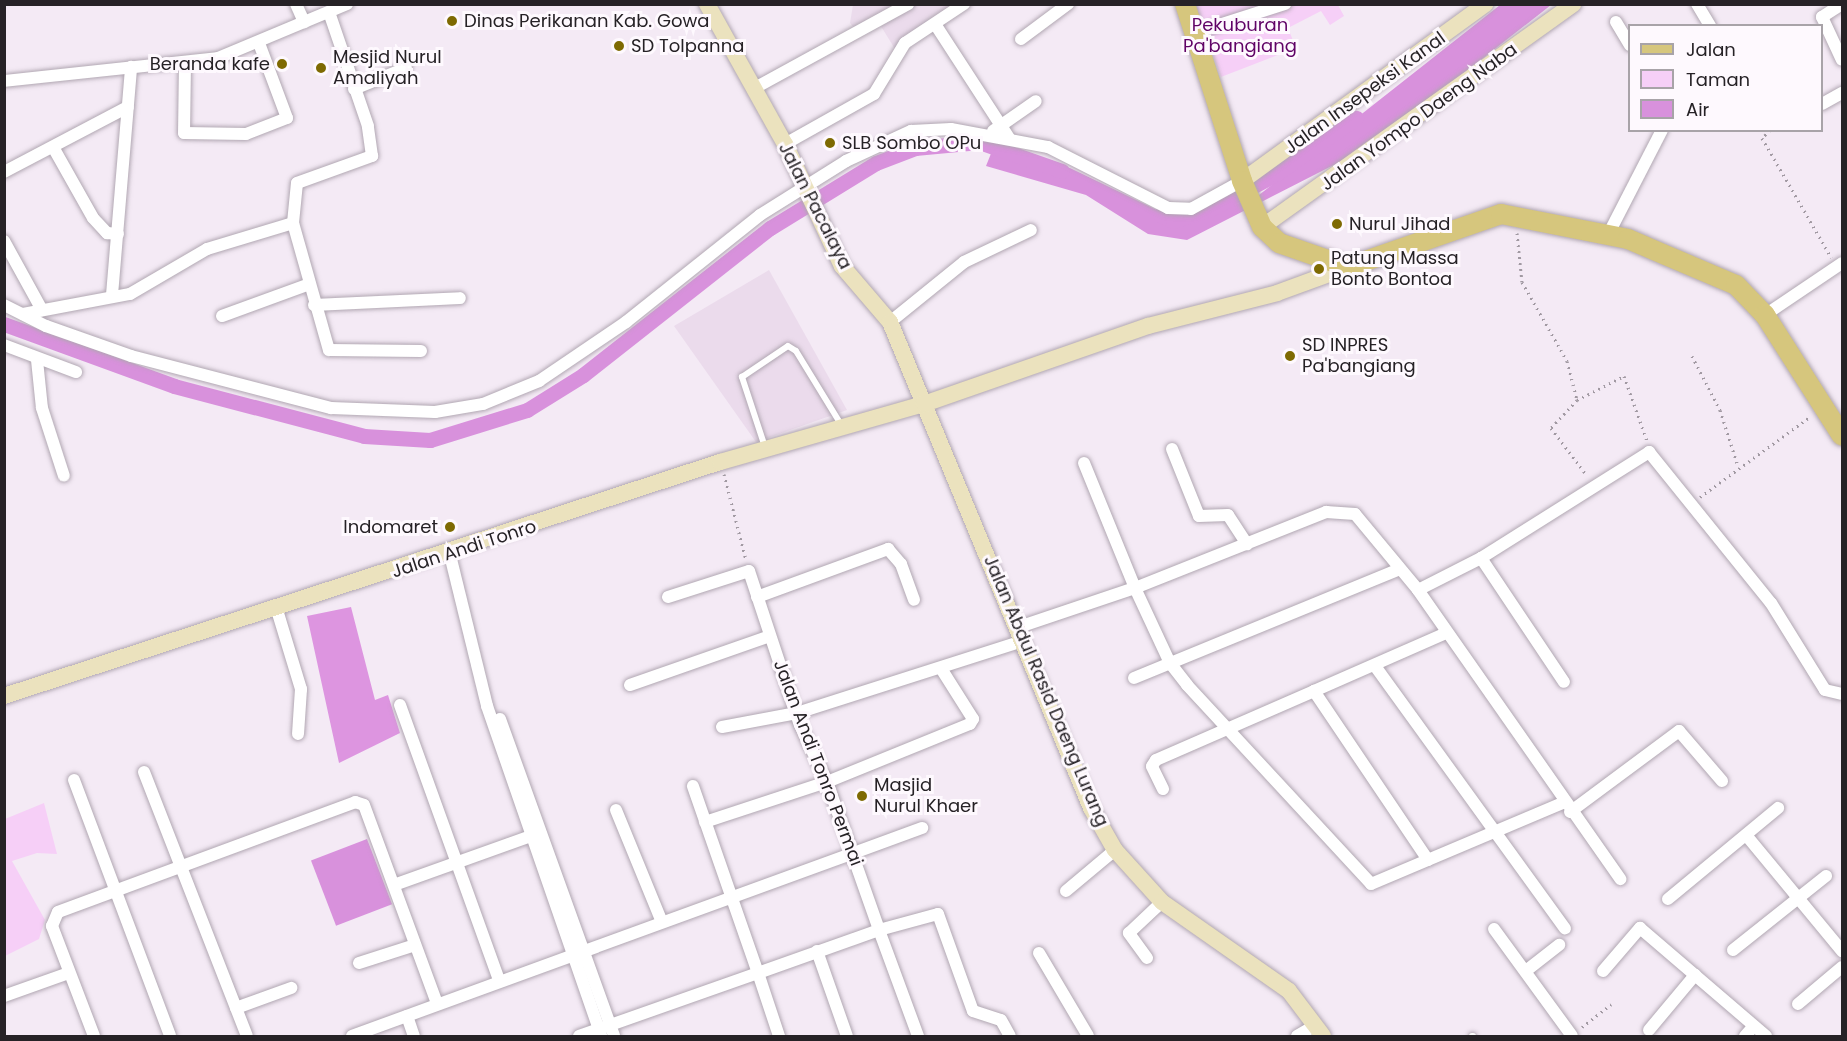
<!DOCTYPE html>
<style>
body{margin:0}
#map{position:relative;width:1847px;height:1041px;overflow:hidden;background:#f4eaf5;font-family:Poppins,sans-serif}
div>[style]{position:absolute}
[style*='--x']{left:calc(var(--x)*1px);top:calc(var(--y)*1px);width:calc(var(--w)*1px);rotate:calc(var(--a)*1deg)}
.built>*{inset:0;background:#ebdbec}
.green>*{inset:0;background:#f6cff7}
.forest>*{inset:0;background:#dd95e0}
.water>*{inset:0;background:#d891dc;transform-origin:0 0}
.canal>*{height:15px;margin:-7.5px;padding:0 7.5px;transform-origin:7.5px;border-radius:7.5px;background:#d891dc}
.path>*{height:3px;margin-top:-1.5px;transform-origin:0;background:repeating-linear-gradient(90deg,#a199a2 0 1.5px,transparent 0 6px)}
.roads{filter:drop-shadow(0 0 2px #b1a7b2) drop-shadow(0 0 2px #b1a7b2)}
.lane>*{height:6px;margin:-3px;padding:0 3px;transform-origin:3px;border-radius:3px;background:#fff}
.street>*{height:12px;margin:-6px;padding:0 6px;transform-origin:6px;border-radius:6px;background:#fff}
.secondary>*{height:16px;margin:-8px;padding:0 8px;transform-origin:8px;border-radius:8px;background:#ebe2be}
.primary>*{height:20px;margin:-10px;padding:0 10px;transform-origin:10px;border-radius:10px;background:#d6c67d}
.dots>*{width:16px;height:16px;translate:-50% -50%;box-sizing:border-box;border:3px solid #fef9fe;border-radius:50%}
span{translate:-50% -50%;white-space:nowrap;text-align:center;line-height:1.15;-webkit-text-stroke:6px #fef9fe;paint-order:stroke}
.poi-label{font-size:18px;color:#262226}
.left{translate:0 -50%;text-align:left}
.right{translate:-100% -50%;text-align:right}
.park-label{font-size:18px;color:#600366}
.street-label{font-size:18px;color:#262226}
.frame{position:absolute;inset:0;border:6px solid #262226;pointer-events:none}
.legend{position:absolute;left:1628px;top:24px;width:195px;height:108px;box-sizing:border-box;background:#fef9fe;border:2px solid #a8a3a8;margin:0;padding:8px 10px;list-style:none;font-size:18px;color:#262226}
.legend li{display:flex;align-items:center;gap:12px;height:30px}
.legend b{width:30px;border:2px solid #a8a3a8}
</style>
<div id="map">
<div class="built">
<div style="clip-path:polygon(963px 4px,895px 49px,874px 15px,854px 28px,850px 23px,853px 5px)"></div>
<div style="clip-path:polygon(769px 270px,847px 410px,756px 442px,674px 326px)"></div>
</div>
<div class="green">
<div style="clip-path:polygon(1195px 5px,1338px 5px,1344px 16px,1330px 25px,1321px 11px,1288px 28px,1296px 48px,1221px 77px)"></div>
<div style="clip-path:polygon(44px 803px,57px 854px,37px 853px,12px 861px,45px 920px,39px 939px,5px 956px,5px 819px)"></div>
</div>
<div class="forest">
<div style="clip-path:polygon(351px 607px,375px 700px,388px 695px,400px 733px,339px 763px,307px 616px)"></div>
</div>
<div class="water">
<div style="clip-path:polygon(1500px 5px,1551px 5px,1371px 146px,1187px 240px,1148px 234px,1086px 195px,986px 166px,992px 151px,1070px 168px,1186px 224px,1259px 195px)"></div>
<div style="left:367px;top:839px;width:70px;height:60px;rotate:69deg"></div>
</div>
<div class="canal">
<div style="--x:1160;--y:215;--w:14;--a:25"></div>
<div style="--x:1173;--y:221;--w:40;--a:-18"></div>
<div style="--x:1211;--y:209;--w:74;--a:-28.3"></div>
<div style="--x:1276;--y:174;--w:98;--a:-35"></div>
<div style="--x:4;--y:324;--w:181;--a:20"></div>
<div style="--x:174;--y:386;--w:196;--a:14.7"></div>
<div style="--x:364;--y:436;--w:66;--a:3.5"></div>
<div style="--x:430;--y:440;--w:102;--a:-17.2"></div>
<div style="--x:527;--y:410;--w:66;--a:-32"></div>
<div style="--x:583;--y:375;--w:238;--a:-38.2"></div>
<div style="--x:770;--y:228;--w:124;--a:-31.5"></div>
<div style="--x:876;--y:163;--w:42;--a:-21"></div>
<div style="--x:915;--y:148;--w:64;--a:-5.4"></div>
<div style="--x:979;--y:142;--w:88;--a:19.3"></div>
</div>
<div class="path">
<div style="--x:1770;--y:130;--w:11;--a:135"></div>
<div style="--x:1762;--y:138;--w:138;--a:59.9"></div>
<div style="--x:1517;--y:233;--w:49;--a:84.2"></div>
<div style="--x:1522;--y:282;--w:91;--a:60.3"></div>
<div style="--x:1567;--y:361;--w:40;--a:75.6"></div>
<div style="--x:1577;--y:400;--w:53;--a:-27.1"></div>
<div style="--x:1624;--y:376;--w:69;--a:70.5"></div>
<div style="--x:1692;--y:356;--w:61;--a:62.6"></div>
<div style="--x:1720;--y:410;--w:59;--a:72.2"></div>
<div style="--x:1577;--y:400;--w:38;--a:133"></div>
<div style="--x:1551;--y:428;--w:56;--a:52.9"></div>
<div style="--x:724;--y:474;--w:89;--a:75.7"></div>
<div style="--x:1700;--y:497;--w:137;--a:-36.1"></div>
<div style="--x:1582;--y:1027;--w:37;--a:-38"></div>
</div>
<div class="roads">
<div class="lane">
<div style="--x:765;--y:447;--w:74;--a:-108.2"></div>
<div style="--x:742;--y:377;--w:55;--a:-34"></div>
<div style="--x:788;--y:346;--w:9;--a:32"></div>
<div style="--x:796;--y:351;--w:88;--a:58.5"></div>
<div style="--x:1472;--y:1036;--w:1;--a:0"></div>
</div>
<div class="street">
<div style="--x:296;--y:4;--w:20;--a:66"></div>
<div style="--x:1697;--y:4;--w:26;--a:59"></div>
<div style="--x:1842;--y:4;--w:24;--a:147"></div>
<div style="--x:1822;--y:17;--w:47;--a:65.1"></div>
<div style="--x:1616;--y:22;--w:27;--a:59"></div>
<div style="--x:935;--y:24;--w:136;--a:57"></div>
<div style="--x:1194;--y:33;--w:96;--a:-17.7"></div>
<div style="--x:1021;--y:39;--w:59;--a:-36.7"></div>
<div style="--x:185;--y:63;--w:70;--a:90.8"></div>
<div style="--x:184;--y:133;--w:62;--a:0.9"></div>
<div style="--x:246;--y:134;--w:44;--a:-21.3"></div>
<div style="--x:287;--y:118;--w:80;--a:-110.5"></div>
<div style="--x:4;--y:81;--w:215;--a:-6.1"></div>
<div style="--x:218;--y:58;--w:140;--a:-22.7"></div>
<div style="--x:354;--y:89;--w:56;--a:-22"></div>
<div style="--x:753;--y:89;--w:177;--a:-28.7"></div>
<div style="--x:1822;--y:104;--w:23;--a:-29"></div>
<div style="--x:993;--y:131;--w:52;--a:-34.9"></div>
<div style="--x:785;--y:144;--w:102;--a:-29.3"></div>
<div style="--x:874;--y:94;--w:60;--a:-58.7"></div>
<div style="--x:905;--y:43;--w:71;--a:-33.5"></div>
<div style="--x:53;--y:147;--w:81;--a:60.6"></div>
<div style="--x:93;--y:218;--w:21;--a:47"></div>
<div style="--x:107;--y:233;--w:11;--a:5"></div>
<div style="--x:4;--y:172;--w:140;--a:-27.7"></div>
<div style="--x:293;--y:223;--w:132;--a:74.2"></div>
<div style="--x:329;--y:350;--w:92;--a:0.6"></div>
<div style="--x:1608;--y:235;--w:118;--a:-62.8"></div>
<div style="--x:4;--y:241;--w:79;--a:61.2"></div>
<div style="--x:112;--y:295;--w:229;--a:-85.2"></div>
<div style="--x:4;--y:305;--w:47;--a:26.6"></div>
<div style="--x:46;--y:326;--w:90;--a:19.4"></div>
<div style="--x:131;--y:356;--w:207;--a:14.6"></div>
<div style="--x:331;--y:408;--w:104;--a:2.2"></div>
<div style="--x:435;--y:412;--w:49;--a:-9.5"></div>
<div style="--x:483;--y:404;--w:61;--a:-22.3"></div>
<div style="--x:539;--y:381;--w:105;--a:-34.1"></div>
<div style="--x:626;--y:322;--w:171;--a:-38.6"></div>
<div style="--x:760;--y:215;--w:102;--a:-32.1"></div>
<div style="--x:846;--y:161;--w:72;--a:-24.8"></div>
<div style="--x:911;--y:131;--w:40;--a:-2.9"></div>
<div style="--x:951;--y:129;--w:99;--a:10.5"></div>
<div style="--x:1048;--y:147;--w:135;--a:26.9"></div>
<div style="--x:1168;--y:208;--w:23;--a:2"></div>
<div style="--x:1191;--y:209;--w:58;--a:-28.8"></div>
<div style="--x:314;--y:305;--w:146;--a:-2.7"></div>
<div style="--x:23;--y:314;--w:109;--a:-10.6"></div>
<div style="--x:130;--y:294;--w:89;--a:-30.3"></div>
<div style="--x:207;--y:249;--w:90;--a:-16.8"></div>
<div style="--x:293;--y:223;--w:40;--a:-84.3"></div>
<div style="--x:297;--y:183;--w:80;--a:-19.8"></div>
<div style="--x:372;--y:156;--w:30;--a:-98"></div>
<div style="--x:368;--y:126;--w:120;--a:-108.9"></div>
<div style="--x:1765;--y:315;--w:93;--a:-34"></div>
<div style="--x:222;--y:316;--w:90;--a:-20"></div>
<div style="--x:890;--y:322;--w:95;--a:-39"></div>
<div style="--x:964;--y:262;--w:74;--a:-25.5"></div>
<div style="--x:4;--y:345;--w:77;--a:20.6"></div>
<div style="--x:37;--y:360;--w:48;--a:84.1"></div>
<div style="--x:42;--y:408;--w:71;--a:72.1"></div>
<div style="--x:1172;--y:449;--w:72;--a:68.1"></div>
<div style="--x:1199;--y:516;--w:29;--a:-2"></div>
<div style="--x:1228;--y:515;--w:35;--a:57"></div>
<div style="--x:1084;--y:463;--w:135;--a:67.8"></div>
<div style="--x:1135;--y:588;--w:206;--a:-21.7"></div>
<div style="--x:1326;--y:512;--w:29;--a:4"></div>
<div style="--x:1355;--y:514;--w:99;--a:50.3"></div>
<div style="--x:1418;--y:590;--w:353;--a:55"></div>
<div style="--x:450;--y:555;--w:155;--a:76.2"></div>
<div style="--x:487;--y:706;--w:349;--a:70.9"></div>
<div style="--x:1481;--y:558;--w:149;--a:56.2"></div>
<div style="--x:1418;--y:590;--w:71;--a:-26.9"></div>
<div style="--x:1481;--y:558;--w:199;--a:-32.2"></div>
<div style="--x:1649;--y:452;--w:194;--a:51.1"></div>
<div style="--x:1771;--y:603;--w:102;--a:58.2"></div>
<div style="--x:1825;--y:690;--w:17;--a:13"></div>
<div style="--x:668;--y:597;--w:85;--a:-17.8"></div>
<div style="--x:749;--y:571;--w:162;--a:71.7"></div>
<div style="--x:800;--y:725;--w:63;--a:64.7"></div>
<div style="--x:827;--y:782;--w:157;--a:70.6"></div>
<div style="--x:879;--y:930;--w:61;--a:-15.2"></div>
<div style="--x:938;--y:914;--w:103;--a:70.2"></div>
<div style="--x:973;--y:1011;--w:29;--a:18"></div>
<div style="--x:1001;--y:1020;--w:18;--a:61"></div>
<div style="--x:757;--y:597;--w:140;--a:-20.1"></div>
<div style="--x:888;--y:549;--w:20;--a:49"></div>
<div style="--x:901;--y:564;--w:38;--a:70"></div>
<div style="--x:277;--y:610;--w:83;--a:73.1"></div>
<div style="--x:301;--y:689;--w:45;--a:93.8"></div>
<div style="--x:1016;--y:628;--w:126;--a:-18.6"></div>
<div style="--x:1135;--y:588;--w:83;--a:65"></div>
<div style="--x:1170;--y:663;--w:28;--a:52"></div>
<div style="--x:1187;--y:685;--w:271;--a:47.2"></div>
<div style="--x:1371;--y:884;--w:208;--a:-22.9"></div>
<div style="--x:1375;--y:666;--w:324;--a:54.1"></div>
<div style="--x:1134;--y:678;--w:287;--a:-22.3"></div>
<div style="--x:630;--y:685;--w:148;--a:-19.3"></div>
<div style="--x:400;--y:705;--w:292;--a:70.2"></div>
<div style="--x:500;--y:719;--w:337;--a:70.2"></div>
<div style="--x:722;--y:727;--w:76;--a:-10.6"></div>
<div style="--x:797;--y:713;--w:236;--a:-17.7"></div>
<div style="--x:144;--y:772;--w:283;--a:68.7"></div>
<div style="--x:74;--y:780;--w:273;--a:69.4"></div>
<div style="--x:1163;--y:789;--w:25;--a:-116"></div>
<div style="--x:1152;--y:766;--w:7;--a:-56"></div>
<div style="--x:1156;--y:760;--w:172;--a:-23.6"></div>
<div style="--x:616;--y:810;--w:121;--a:67.7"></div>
<div style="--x:1570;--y:812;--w:136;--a:-36.6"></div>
<div style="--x:1679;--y:731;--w:66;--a:49.3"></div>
<div style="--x:705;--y:822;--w:128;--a:-18.2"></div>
<div style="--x:827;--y:782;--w:154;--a:-22.1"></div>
<div style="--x:970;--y:724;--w:6;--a:-59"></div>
<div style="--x:973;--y:719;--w:58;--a:-122.3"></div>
<div style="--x:1746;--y:835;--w:151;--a:50.4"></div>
<div style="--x:1428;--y:860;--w:204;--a:-124"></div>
<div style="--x:1314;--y:691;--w:144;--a:-23.7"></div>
<div style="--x:394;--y:885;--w:154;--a:-19.7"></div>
<div style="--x:1066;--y:891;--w:64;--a:-39.9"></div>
<div style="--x:1668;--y:899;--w:143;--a:-39.6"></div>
<div style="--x:1494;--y:929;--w:132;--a:53.9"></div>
<div style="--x:1733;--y:950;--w:119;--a:-38.5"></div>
<div style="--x:817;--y:951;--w:90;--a:70.6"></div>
<div style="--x:1039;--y:953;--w:96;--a:59.4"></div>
<div style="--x:1147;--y:958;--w:31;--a:-126"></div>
<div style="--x:1129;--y:933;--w:45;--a:-43.2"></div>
<div style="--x:359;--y:963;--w:59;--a:-17.8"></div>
<div style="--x:1527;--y:970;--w:41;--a:-38"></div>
<div style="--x:1603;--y:971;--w:57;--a:-49.3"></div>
<div style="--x:1640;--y:928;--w:166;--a:40.6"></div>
<div style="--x:4;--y:996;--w:69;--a:-19.5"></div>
<div style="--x:1798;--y:1004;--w:57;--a:-40.1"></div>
<div style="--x:236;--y:1008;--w:59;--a:-20"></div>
<div style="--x:407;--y:1016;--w:21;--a:71"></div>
<div style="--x:1649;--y:1030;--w:72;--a:-50.1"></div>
<div style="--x:94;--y:1036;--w:118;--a:-110.9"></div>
<div style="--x:52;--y:926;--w:15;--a:-67"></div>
<div style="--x:58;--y:912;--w:317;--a:-20.3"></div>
<div style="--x:355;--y:802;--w:9;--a:18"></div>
<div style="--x:364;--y:805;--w:211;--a:69.8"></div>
<div style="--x:352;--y:1036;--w:607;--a:-20.05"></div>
<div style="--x:579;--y:1036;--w:190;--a:-19.4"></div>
<div style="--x:758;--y:973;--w:198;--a:-109.2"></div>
<div style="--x:779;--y:1036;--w:66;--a:-108.4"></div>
<div style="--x:758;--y:973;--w:128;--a:-19.6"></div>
<div style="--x:879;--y:930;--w:113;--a:69.8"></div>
<div style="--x:1297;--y:1036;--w:22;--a:-30"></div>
<div style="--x:1745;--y:1036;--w:13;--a:-48"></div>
</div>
<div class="secondary">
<div style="--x:707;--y:4;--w:160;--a:60.9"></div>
<div style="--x:785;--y:144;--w:135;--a:65"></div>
<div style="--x:842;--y:266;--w:74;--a:49.4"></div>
<div style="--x:890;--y:322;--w:526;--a:67.53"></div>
<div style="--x:1091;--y:808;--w:48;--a:60.3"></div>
<div style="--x:1115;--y:850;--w:70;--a:47.9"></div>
<div style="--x:1162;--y:902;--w:155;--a:35"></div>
<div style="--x:1289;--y:991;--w:56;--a:52.9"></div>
<div style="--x:1242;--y:181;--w:301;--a:-36"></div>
<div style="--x:1262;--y:227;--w:383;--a:-35.6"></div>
<div style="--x:4;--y:696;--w:753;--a:-18.1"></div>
<div style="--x:720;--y:462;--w:212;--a:-15.9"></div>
<div style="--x:924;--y:404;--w:237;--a:-19.2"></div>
<div style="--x:1148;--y:326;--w:133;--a:-14.3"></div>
<div style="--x:1277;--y:293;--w:76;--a:-20.1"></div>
</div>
<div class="primary">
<div style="--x:1185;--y:4;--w:186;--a:72.1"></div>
<div style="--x:1242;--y:181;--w:50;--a:66.5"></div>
<div style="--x:1262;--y:227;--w:23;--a:43"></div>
<div style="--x:1279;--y:243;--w:73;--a:19.2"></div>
<div style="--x:1348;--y:267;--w:162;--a:-19.1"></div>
<div style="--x:1501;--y:214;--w:129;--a:11.1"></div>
<div style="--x:1628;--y:239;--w:117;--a:23.1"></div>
<div style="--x:1736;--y:285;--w:42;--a:46"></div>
<div style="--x:1765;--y:315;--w:143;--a:57.5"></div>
</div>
</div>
<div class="dots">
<div style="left:452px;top:21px;background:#7e6a02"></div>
<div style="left:619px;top:46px;background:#7e6a02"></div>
<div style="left:282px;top:64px;background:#7e6a02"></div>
<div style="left:321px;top:68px;background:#7e6a02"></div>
<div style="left:830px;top:143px;background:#7e6a02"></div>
<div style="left:1337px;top:224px;background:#7e6a02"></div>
<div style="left:1319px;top:269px;background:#7e6a02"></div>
<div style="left:1290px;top:356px;background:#7e6a02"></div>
<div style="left:450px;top:527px;background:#7e6a02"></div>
<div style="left:862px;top:796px;background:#7e6a02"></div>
</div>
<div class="poi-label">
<span class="left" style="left:464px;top:21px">Dinas Perikanan Kab. Gowa</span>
<span class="left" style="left:631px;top:46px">SD Tolpanna</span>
<span class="left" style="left:333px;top:68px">Mesjid Nurul<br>Amaliyah</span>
<span class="right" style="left:270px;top:64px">Beranda kafe</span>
<span class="left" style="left:842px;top:143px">SLB Sombo OPu</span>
<span class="left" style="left:1349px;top:224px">Nurul Jihad</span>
<span class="left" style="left:1331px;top:269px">Patung Massa<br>Bonto Bontoa</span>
<span class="left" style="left:1302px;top:356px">SD INPRES<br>Pa'bangiang</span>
<span class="right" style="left:438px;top:527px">Indomaret</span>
<span class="left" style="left:874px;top:796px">Masjid<br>Nurul Khaer</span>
</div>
<div class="park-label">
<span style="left:1240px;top:36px">Pekuburan<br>Pa'bangiang</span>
</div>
<div class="street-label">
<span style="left:1365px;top:93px;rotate:-36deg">Jalan Insepeksi Kanal</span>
<span style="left:1419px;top:117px;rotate:-36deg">Jalan Yompo Daeng Naba</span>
<span style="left:815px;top:206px;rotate:63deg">Jalan Pacalaya</span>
<span style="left:464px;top:549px;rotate:-18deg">Jalan Andi Tonro</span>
<span style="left:1046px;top:691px;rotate:67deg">Jalan Abdul Rasid Daeng Lurang</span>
<span style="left:818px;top:763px;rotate:69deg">Jalan Andi Tonro Permai</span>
</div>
<div class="frame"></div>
<ul class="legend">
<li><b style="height:8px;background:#d6c67d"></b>Jalan</li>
<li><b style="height:16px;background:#f6cff7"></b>Taman</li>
<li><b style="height:16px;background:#d891dc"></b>Air</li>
</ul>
</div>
